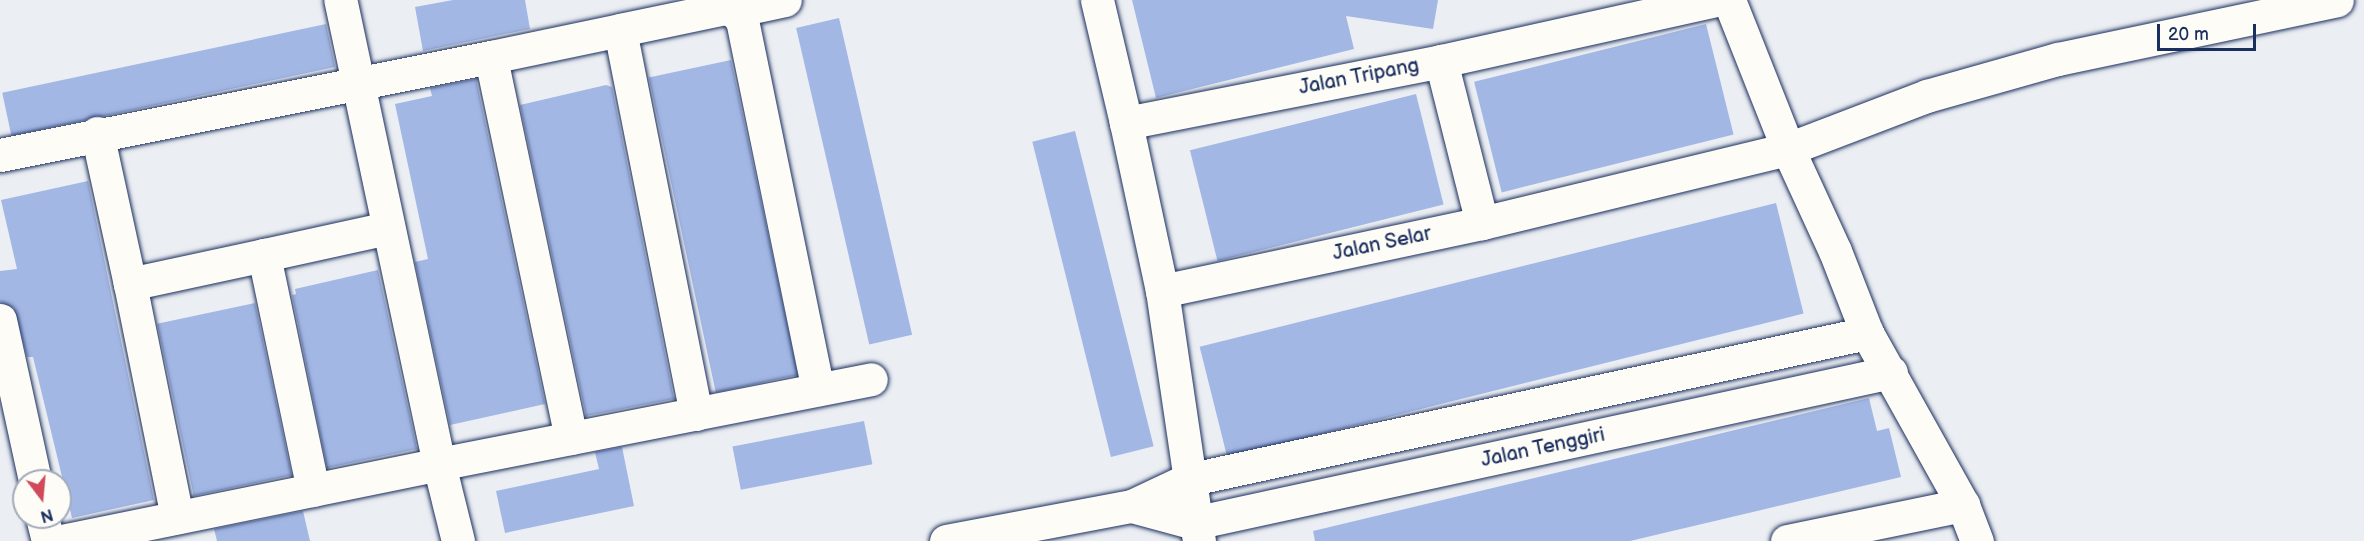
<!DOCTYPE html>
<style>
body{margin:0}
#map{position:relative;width:2364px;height:541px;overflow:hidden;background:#ebeef3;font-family:"Balsamiq Sans",sans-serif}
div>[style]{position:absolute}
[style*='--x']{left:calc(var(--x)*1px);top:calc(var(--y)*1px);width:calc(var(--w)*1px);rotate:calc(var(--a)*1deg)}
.building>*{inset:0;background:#a3b7e5;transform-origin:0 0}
.roads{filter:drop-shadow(0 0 2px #1b2f5e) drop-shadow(0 0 2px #1b2f5e)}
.minor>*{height:33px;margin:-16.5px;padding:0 16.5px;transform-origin:16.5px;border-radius:16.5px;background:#fdfcf7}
span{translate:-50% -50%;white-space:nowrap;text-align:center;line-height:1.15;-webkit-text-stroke:6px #fdfcf7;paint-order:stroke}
.street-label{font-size:20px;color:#1b2f5e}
.north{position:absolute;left:12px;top:469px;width:60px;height:60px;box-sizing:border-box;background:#fdfcf7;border:2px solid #a3aaba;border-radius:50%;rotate:164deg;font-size:16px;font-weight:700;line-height:24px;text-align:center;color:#1b2f5e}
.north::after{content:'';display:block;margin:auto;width:21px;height:27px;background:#d1495b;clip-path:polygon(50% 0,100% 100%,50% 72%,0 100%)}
.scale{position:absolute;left:2157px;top:24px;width:99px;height:27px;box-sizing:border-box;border:3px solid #1b2f5e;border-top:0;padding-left:8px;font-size:18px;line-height:21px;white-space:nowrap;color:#1b2f5e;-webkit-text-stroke:4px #fdfcf7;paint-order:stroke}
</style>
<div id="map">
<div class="building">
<div style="clip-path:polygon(453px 0,525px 0,530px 29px,423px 51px,415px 7px)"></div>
<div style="clip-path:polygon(1132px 0,1438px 0,1433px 29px,1346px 16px,1354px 49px,1156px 98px)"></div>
<div style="left:839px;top:18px;width:325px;height:44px;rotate:77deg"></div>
<div style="left:326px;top:24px;width:44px;height:331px;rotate:78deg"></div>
<div style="left:1706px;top:24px;width:114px;height:239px;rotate:76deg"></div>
<div style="left:731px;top:60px;width:322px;height:84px;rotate:78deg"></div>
<div style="clip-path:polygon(476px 79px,545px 404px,450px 425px,415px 262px,428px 259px,395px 104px,432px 96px,430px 88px)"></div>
<div style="clip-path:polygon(606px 85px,612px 87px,674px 399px,586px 416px,520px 105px)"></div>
<div style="left:1416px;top:94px;width:114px;height:233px;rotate:76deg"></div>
<div style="left:1075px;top:131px;width:325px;height:44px;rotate:76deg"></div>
<div style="clip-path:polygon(88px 181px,154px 500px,72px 518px,33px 357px,27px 357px,14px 308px,0 302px,0 271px,17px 269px,1px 200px)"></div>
<div style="left:1776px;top:203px;width:114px;height:594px;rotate:76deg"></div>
<div style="clip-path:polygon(378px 270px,417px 449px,327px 468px,292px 295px,296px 294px,295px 289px)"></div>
<div style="left:255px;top:303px;width:176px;height:100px;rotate:78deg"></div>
<div style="clip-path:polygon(1869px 398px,1877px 431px,1889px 428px,1901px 477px,1630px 541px,1315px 541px,1313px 531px)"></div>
<div style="left:864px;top:421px;width:44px;height:134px;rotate:79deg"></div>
<div style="clip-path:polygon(622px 447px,634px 506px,505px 533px,496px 491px,599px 469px,595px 452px)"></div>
<div style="clip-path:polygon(303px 511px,310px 541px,217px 541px,214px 529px)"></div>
</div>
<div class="roads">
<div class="minor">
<div style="--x:1097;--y:0;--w:126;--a:76.7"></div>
<div style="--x:1126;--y:123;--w:321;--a:-11.1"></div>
<div style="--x:1441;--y:61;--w:282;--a:-12.5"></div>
<div style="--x:1729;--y:0;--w:160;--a:68.4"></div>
<div style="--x:1788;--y:149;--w:112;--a:65.3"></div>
<div style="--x:1835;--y:251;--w:88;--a:68.7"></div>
<div style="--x:1867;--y:333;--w:197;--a:60.8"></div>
<div style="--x:1963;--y:505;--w:39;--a:69"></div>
<div style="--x:734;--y:11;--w:52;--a:-12.2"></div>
<div style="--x:1441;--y:61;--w:167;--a:75.8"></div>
<div style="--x:1126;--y:123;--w:172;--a:77.9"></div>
<div style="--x:97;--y:133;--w:155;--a:77.7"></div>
<div style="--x:0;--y:155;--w:501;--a:-11.29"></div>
<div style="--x:0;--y:320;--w:165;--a:77.7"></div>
<div style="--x:696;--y:414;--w:391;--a:-101.2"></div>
<div style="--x:620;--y:30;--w:107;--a:-11.8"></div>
<div style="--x:725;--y:8;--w:9;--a:18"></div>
<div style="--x:734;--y:11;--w:12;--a:48"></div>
<div style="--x:742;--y:20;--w:377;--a:78.4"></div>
<div style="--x:571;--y:438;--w:389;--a:-101.9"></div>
<div style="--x:491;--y:57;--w:132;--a:-11.8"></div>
<div style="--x:313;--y:490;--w:240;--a:-101.8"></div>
<div style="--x:264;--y:255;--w:127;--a:-12.3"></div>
<div style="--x:1132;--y:506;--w:64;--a:15.3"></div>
<div style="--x:1194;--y:523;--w:713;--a:-12.22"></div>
<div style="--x:42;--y:517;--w:25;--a:76"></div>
<div style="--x:177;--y:517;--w:238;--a:-101.4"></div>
<div style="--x:130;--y:284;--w:137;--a:-12.2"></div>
<div style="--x:62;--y:541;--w:385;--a:-11.5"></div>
<div style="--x:439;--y:464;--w:474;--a:-102"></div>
<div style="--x:458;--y:541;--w:79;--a:-103.9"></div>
<div style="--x:439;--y:464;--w:440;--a:-11.1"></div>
<div style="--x:946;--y:541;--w:189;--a:-10.7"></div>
<div style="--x:1132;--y:506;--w:61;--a:-25.3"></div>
<div style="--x:1187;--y:480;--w:696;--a:-12.2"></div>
<div style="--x:1199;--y:541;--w:253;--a:-98.4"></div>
<div style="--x:1162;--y:291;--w:327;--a:-12"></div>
<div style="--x:1482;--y:223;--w:315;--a:-13.6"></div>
<div style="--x:1788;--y:149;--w:149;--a:-20.9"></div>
<div style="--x:1927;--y:96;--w:136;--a:-15.8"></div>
<div style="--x:2058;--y:59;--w:285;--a:-11.9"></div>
<div style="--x:1787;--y:541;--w:180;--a:-11.6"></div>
</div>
</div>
<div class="street-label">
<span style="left:1359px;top:77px;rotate:-11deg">Jalan Tripang</span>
<span style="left:1382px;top:244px;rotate:-12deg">Jalan Selar</span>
<span style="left:1543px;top:448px;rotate:-12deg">Jalan Tenggiri</span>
</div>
<div class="north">N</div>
<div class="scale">20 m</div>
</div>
